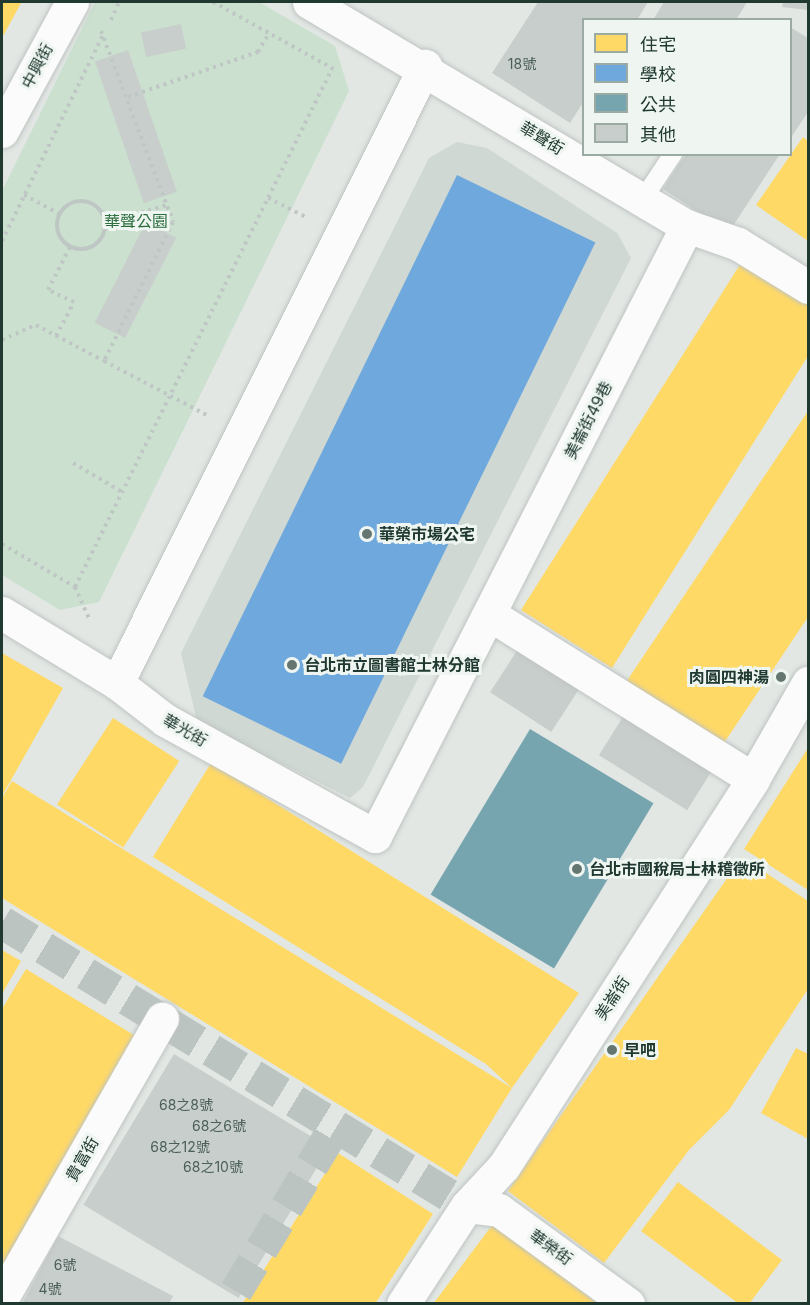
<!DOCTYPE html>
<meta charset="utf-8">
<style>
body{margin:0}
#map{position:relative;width:810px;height:1305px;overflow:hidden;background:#e2e7e4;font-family:Inter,"Noto Sans TC",sans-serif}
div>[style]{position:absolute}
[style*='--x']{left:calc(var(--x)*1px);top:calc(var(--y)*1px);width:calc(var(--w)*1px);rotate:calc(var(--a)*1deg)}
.built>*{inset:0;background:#cfd8d3}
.green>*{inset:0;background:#cbe0cf}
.homes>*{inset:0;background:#ffd966;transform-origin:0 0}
.schools>*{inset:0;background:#6fa8dc;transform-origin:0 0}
.public>*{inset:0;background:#76a5af;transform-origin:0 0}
.building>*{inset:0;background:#c8cecb;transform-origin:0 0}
.street-tunnel>*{height:33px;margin-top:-16.5px;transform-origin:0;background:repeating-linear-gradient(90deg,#bbc4c0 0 33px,transparent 0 49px)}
.path>*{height:4px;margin-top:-2px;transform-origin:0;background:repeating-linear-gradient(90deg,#bfc7c5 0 3px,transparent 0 7.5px)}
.path>.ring{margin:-2px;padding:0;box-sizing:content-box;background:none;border:4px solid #bfc7c5;border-radius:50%}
.roads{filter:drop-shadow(0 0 2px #bfc4c1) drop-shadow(0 0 2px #bfc4c1)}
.lane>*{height:18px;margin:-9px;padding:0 9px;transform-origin:9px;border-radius:9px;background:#fbfbfb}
.street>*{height:33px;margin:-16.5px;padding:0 16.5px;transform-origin:16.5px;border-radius:16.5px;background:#fbfbfb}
.dots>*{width:16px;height:16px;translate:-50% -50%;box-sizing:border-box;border:3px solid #eff6f2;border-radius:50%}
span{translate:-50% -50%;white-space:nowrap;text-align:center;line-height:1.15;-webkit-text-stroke:6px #eff6f2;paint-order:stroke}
.number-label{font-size:14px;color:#4b5f58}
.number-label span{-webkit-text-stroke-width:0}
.street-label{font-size:16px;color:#203930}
.park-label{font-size:16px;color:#2c6e3e}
.poi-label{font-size:16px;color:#203930;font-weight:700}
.left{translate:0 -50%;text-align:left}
.right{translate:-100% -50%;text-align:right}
.frame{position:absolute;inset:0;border:3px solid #203930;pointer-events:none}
.legend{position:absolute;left:582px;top:18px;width:210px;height:138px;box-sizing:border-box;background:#eff6f2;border:2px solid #9caaa4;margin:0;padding:8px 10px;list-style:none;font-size:18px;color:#203930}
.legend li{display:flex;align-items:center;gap:12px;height:30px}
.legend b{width:30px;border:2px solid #9caaa4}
</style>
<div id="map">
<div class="built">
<div style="clip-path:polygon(457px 142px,487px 148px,617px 233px,631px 258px,363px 787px,350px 798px,197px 721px,181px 653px,429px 158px)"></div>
</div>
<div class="green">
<div style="clip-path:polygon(95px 2px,259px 2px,335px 46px,349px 91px,99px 602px,60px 610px,2px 575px,2px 191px)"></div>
</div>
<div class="homes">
<div style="clip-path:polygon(2px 2px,21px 3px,2px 38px)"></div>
<div style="clip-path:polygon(803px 137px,808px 141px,808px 241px,756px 205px)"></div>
<div style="clip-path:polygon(741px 263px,808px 305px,808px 356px,612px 668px,521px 610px)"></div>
<div style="clip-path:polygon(808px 411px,808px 617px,720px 749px,624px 685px)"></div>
<div style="clip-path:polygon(2px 653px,63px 688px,2px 796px)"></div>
<div style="left:113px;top:718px;width:79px;height:103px;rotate:33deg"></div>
<div style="clip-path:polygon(808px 748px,808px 890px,744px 849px)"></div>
<div style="clip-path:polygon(211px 763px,579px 993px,512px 1088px,486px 1064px,153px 857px)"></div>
<div style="clip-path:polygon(12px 781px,512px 1088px,457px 1177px,2px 898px,2px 798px)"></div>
<div style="clip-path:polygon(742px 857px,808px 901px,808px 989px,729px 1110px,689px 1150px,604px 1263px,508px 1191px)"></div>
<div style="clip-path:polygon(2px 950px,21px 961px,2px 994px)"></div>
<div style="clip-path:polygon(26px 969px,142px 1040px,2px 1271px,2px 1009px)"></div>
<div style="clip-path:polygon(796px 1048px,808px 1054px,808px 1139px,761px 1113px)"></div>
<div style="clip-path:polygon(338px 1153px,433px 1214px,375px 1304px,242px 1304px)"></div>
<div style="clip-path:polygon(678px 1182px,782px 1260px,749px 1304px,739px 1304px,641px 1231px)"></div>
<div style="clip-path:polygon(493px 1224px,598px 1304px,433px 1304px)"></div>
</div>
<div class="schools">
<div style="left:457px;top:175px;width:154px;height:580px;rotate:26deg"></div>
</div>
<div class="public">
<div style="left:530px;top:729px;width:144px;height:193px;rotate:31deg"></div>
</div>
<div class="building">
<div style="clip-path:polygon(538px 2px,648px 2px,637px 20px,584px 20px,584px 101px,570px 123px,492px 73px)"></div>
<div style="clip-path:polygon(664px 2px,747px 2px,736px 20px,653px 20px)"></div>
<div style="clip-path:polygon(783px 2px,808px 2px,808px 10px,782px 7px)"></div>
<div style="left:181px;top:24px;width:25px;height:41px;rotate:78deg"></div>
<div style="clip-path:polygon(790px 27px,808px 38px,808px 112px,790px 139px)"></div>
<div style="left:128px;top:50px;width:150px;height:35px;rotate:71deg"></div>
<div style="clip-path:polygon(686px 154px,780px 154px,729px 232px,663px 189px)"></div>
<div style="left:146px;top:222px;width:34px;height:113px;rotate:27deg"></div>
<div style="left:520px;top:646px;width:73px;height:55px;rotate:33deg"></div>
<div style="left:626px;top:712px;width:104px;height:51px;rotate:32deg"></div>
<div style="left:174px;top:1054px;width:181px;height:176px;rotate:31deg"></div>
<div style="clip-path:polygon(58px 1236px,173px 1296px,169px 1304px,22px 1304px)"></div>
</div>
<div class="street-tunnel">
<div style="--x:2;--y:922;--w:545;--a:31.41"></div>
<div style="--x:236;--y:1291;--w:194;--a:-58.9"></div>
</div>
<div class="path">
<div style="--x:213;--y:2;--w:138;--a:29"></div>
<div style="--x:111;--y:20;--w:20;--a:-66"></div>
<div style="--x:101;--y:31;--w:204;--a:69.3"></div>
<div style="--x:173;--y:222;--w:155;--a:116.4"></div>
<div style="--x:104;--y:361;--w:116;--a:27.7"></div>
<div style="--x:128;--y:97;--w:138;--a:-19.1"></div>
<div style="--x:258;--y:52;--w:22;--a:-60"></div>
<div style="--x:24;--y:195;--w:40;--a:28"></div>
<div style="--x:268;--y:198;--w:42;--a:26.6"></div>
<div class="ring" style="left:57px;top:201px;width:44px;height:44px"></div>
<div style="--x:105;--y:223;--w:65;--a:-16.2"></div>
<div style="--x:2;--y:241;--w:229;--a:-63.9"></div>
<div style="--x:56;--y:336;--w:38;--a:-62"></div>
<div style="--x:74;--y:302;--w:29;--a:-155"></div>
<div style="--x:48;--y:290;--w:48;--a:-62.9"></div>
<div style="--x:2;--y:340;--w:37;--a:-24"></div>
<div style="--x:36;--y:325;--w:77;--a:27.9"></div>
<div style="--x:73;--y:463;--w:59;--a:30.5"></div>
<div style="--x:2;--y:544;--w:85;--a:30.5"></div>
<div style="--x:75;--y:587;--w:578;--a:-63.61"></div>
<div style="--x:75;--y:587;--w:35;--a:66"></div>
</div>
<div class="roads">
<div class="lane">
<div style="--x:643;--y:199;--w:54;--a:-56.3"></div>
</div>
<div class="street">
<div style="--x:309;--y:2;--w:439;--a:30.7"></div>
<div style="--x:687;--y:226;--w:54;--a:19.4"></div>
<div style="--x:738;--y:244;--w:82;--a:31.6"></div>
<div style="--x:2;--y:131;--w:147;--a:-61.5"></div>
<div style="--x:2;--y:613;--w:135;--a:31.3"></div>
<div style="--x:117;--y:683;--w:61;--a:37.6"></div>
<div style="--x:165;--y:720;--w:240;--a:28.9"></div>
<div style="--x:375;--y:836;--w:685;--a:-62.91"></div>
<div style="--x:489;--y:614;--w:311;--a:32"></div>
<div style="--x:117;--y:683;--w:690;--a:-63.47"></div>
<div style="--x:467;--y:1206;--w:32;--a:7"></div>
<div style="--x:499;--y:1210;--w:160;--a:36.1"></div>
<div style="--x:2;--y:1298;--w:322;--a:-60.2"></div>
<div style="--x:403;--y:1304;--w:117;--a:-56.9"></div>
<div style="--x:467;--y:1206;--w:54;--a:-47.2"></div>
<div style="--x:504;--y:1166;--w:460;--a:-57.2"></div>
<div style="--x:753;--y:779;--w:111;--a:-60.2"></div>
</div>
</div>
<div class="dots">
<div style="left:367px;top:534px;background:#64766f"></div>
<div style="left:292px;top:665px;background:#64766f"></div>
<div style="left:781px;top:677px;background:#64766f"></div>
<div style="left:577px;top:869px;background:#64766f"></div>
<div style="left:612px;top:1050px;background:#64766f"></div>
</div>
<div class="number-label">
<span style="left:522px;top:64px">18號</span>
<span style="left:186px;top:1105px">68之8號</span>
<span style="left:219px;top:1126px">68之6號</span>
<span style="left:180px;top:1147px">68之12號</span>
<span style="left:213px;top:1167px">68之10號</span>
<span style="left:65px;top:1265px">6號</span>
<span style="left:50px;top:1289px">4號</span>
</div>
<div class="street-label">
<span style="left:37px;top:66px;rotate:-62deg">中興街</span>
<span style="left:542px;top:138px;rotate:31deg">華聲街</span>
<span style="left:588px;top:420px;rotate:-63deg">美崙街49巷</span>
<span style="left:185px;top:730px;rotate:30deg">華光街</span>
<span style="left:612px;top:998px;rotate:-57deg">美崙街</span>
<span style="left:82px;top:1159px;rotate:-60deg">貴富街</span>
<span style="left:551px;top:1247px;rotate:36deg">華榮街</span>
</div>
<div class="park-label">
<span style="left:136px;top:221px">華聲公園</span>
</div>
<div class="poi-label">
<span class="left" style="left:379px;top:534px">華榮市場公宅</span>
<span class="left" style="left:304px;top:665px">台北市立圖書館士林分館</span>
<span class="right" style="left:769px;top:677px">肉圓四神湯</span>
<span class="left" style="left:589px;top:869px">台北市國稅局士林稽徵所</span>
<span class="left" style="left:624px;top:1050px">早吧</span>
</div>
<div class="frame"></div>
<ul class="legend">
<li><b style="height:16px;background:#ffd966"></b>住宅</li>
<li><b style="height:16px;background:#6fa8dc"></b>學校</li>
<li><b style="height:16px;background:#76a5af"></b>公共</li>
<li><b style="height:16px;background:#c8cecb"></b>其他</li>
</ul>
</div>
